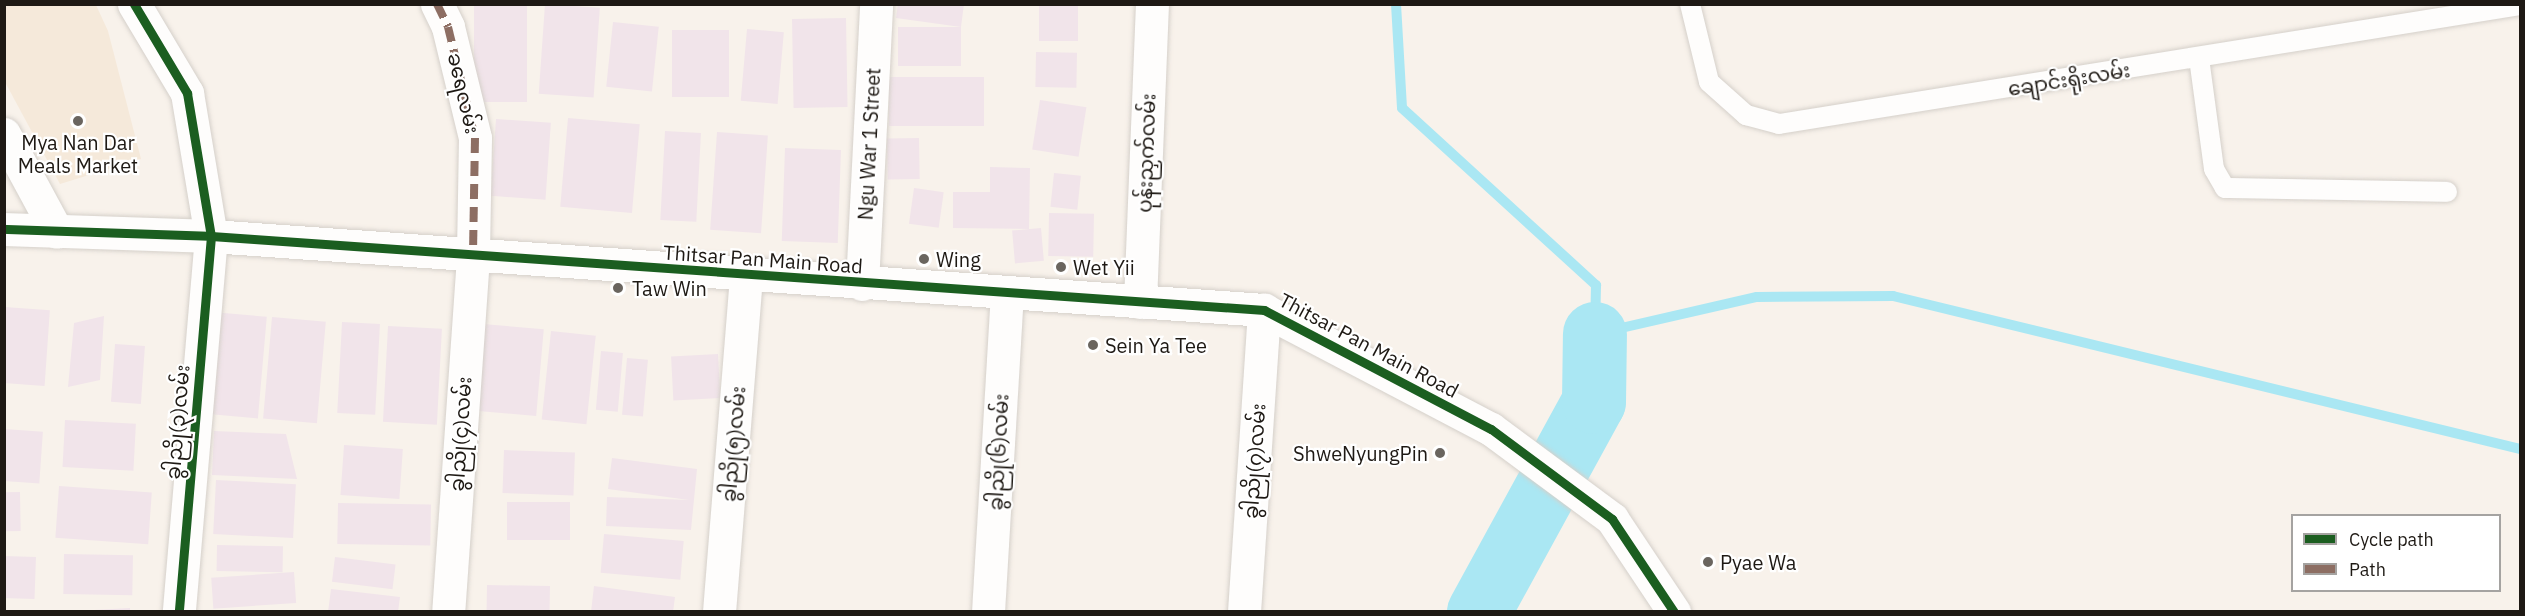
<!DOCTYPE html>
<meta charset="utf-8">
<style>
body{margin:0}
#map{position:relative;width:2525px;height:616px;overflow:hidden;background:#f8f2eb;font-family:"IBM Plex Sans","Noto Sans Myanmar",sans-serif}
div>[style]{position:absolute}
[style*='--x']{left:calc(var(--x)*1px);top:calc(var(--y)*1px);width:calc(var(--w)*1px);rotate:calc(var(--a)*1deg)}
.built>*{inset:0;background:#f5e9da}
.stream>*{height:10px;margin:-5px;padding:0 5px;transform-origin:5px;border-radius:5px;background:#aae7f3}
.river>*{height:64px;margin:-32px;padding:0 32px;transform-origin:32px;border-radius:32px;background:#aae7f3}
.building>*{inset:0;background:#f1e4ea;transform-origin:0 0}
.roads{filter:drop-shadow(0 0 2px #d5d0ca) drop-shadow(0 0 2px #d5d0ca)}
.lane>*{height:20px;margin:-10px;padding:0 10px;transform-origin:10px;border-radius:10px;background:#fefdfc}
.street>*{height:33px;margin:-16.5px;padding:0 16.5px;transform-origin:16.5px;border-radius:16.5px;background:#fefdfc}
.quiet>*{height:8px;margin-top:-4px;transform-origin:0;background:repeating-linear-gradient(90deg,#8d6e63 0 15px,transparent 0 23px)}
.cycleway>*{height:9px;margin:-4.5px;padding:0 4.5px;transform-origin:4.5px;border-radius:4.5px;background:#1b5e20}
.dots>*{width:16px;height:16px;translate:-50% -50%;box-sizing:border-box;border:3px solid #fff;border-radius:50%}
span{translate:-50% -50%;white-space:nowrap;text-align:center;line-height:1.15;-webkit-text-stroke:4.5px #fff;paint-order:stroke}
.street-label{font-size:20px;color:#1e1914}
.poi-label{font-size:20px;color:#1e1914}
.left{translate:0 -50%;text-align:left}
.right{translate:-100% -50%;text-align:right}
.frame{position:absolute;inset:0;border:6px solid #1e1914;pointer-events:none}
.legend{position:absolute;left:2291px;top:514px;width:210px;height:78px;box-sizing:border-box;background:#fff;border:2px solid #a5a3a1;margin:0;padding:8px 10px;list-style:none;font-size:18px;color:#1e1914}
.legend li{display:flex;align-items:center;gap:12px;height:30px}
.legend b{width:30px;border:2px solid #a5a3a1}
</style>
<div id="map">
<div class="built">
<div style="clip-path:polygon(4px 5px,96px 5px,108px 31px,141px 159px,60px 184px,5px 82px)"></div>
</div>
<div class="stream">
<div style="--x:1396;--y:4;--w:104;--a:86.7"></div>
<div style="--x:1402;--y:108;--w:263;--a:42.4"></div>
<div style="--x:1596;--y:285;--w:49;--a:91.2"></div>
<div style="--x:1595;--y:334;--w:166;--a:-12.9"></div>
<div style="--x:1757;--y:297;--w:136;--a:-0.4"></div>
<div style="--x:1893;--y:296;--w:645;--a:13.71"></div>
</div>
<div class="river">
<div style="--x:1479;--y:612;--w:239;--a:-61.3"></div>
<div style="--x:1594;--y:402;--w:68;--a:-89.2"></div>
</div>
<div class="building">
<div style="left:545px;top:4px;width:55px;height:90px;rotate:4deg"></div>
<div style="clip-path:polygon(898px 4px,964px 4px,961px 27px,896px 18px)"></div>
<div style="left:1039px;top:4px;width:39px;height:37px"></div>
<div style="left:527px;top:6px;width:96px;height:53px;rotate:90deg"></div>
<div style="left:846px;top:18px;width:89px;height:54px;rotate:89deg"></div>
<div style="left:613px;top:22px;width:46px;height:65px;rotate:6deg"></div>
<div style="left:961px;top:27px;width:39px;height:63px;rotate:90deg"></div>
<div style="left:747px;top:29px;width:37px;height:72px;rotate:5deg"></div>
<div style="left:729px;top:30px;width:67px;height:57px;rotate:90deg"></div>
<div style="left:1036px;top:52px;width:41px;height:35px;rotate:1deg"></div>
<div style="left:984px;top:77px;width:49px;height:95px;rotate:90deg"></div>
<div style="left:1040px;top:100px;width:47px;height:50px;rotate:9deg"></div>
<div style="left:568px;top:118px;width:72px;height:89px;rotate:5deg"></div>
<div style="left:496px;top:119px;width:55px;height:77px;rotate:4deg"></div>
<div style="left:665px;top:131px;width:36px;height:89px;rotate:3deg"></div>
<div style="left:717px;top:132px;width:51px;height:98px;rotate:4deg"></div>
<div style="left:919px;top:138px;width:41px;height:32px;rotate:89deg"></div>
<div style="left:785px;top:148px;width:56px;height:93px;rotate:2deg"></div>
<div style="clip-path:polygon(990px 167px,1030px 168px,1029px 229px,953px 228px,953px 192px,990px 192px)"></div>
<div style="left:1054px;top:173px;width:27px;height:34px;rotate:6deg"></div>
<div style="left:914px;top:188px;width:30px;height:36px;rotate:8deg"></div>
<div style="left:1049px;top:213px;width:45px;height:43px;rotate:1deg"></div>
<div style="left:1041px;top:228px;width:33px;height:29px;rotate:85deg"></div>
<div style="left:5px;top:307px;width:45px;height:76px;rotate:4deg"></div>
<div style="left:212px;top:312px;width:55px;height:102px;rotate:5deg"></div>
<div style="clip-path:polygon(104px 316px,100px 380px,68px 387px,74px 323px)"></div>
<div style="left:272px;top:317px;width:54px;height:102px;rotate:5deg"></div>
<div style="left:342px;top:322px;width:38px;height:91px;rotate:3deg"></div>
<div style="left:483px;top:324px;width:61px;height:87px;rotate:5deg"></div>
<div style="left:388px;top:326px;width:54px;height:96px;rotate:3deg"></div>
<div style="left:551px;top:331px;width:45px;height:89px;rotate:6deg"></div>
<div style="left:115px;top:344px;width:30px;height:58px;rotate:4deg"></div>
<div style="left:601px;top:351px;width:22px;height:59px;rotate:5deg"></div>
<div style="left:718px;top:354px;width:44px;height:47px;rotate:87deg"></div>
<div style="left:627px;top:358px;width:21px;height:57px;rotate:5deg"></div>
<div style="left:65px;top:420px;width:71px;height:47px;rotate:3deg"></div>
<div style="left:4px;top:429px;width:39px;height:52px;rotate:4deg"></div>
<div style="clip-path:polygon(214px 431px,286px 434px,297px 479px,212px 475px)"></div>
<div style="left:344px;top:445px;width:59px;height:50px;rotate:4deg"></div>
<div style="left:504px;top:450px;width:71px;height:43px;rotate:2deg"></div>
<div style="clip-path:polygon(612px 458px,697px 469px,691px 530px,606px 526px,607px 497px,689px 500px,608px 489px)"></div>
<div style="left:216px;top:480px;width:80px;height:54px;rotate:3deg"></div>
<div style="left:59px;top:486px;width:93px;height:52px;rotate:4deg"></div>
<div style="left:20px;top:492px;width:39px;height:15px;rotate:89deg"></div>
<div style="left:570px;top:502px;width:38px;height:63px;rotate:90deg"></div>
<div style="left:338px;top:503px;width:93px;height:41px;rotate:1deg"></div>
<div style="left:604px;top:534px;width:80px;height:39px;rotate:5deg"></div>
<div style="left:217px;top:545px;width:66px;height:26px;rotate:1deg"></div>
<div style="left:64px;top:554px;width:69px;height:40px;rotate:1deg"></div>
<div style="left:4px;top:556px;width:32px;height:42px;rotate:2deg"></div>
<div style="left:335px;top:557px;width:61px;height:25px;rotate:7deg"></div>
<div style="left:294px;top:572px;width:31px;height:83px;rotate:86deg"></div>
<div style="left:487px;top:585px;width:63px;height:27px;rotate:1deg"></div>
<div style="clip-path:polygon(594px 586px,675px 597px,673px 612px,591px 612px)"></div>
<div style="clip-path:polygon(331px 589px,400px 597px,398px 612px,328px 612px)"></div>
<div style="clip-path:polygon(130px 608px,130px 612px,94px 612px,94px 610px)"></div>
</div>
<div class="roads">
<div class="lane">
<div style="--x:1690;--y:4;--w:80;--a:76.3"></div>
<div style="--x:1709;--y:82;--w:50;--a:41.7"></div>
<div style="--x:1746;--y:115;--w:34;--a:15"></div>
<div style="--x:1779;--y:124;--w:750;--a:-9.12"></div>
<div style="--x:2199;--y:58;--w:112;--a:82.3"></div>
<div style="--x:2214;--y:169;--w:22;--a:60"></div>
<div style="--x:2225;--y:188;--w:222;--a:1"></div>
</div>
<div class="street">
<div style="--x:134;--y:4;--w:104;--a:59.2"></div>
<div style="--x:187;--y:93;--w:145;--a:80.5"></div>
<div style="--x:211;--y:236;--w:377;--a:94.9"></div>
<div style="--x:437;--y:4;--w:25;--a:64"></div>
<div style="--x:448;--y:27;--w:114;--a:76.3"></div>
<div style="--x:475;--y:138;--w:119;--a:91"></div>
<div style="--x:473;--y:257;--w:356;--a:94"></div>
<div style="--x:4;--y:134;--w:111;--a:61.6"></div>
<div style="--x:4;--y:229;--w:207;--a:1.9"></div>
<div style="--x:211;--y:236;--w:1056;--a:4.02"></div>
<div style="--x:1264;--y:310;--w:256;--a:27.7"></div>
<div style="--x:1491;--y:429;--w:151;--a:36.6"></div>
<div style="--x:1612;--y:519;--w:112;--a:56.3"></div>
<div style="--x:862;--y:284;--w:280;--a:-87.1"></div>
<div style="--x:1140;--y:302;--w:298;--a:-87.7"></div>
<div style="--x:719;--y:612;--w:337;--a:-85.4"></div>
<div style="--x:988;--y:612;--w:320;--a:-86.6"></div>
<div style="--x:1244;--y:612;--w:303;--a:-86.2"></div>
</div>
</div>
<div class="quiet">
<div style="--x:437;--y:4;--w:25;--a:64"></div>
<div style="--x:448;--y:27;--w:114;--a:76.3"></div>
<div style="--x:475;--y:138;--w:119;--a:91"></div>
</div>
<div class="cycleway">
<div style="--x:134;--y:4;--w:104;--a:59.2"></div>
<div style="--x:187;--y:93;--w:145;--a:80.5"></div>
<div style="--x:211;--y:236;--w:377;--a:94.9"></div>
<div style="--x:4;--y:229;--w:207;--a:1.9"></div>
<div style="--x:211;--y:236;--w:1056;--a:4.02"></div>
<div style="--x:1264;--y:310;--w:256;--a:27.7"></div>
<div style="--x:1491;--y:429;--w:151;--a:36.6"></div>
<div style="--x:1612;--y:519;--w:112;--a:56.3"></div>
</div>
<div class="dots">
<div style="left:78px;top:121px;background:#6a655f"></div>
<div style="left:924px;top:259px;background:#6a655f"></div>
<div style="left:1061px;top:267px;background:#6a655f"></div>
<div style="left:618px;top:288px;background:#6a655f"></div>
<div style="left:1093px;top:345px;background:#6a655f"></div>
<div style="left:1440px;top:453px;background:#6a655f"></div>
<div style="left:1708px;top:562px;background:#6a655f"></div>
</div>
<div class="street-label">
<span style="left:2069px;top:79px;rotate:-9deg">ချောင်းရိုးလမ်း</span>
<span style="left:464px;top:93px;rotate:77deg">ခရေလမ်း</span>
<span style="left:869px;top:144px;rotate:-87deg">Ngu War 1 Street</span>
<span style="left:1146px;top:153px;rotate:-88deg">ပုန်းညှက်လမ်း</span>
<span style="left:763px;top:259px;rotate:4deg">Thitsar Pan Main Road</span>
<span style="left:1369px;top:345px;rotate:28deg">Thitsar Pan Main Road</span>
<span style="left:177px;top:422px;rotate:-85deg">ခွါညို(၃)လမ်း</span>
<span style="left:460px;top:434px;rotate:-86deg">ခွါညို(၄)လမ်း</span>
<span style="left:733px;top:444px;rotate:-85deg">ခွါညို(၅)လမ်း</span>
<span style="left:998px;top:452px;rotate:-87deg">ခွါညို(၆)လမ်း</span>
<span style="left:1254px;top:461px;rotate:-86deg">ခွါညို(၇)လမ်း</span>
</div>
<div class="poi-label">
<span style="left:78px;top:154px">Mya Nan Dar<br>Meals Market</span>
<span class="left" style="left:936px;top:259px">Wing</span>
<span class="left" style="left:1073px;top:267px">Wet Yii</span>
<span class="left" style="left:632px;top:288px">Taw Win</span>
<span class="left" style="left:1105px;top:345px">Sein Ya Tee</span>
<span class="right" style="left:1428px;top:453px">ShweNyungPin</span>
<span class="left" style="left:1720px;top:562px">Pyae Wa</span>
</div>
<div class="frame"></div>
<ul class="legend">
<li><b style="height:8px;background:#1b5e20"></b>Cycle path</li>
<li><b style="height:8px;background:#8d6e63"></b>Path</li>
</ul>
</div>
